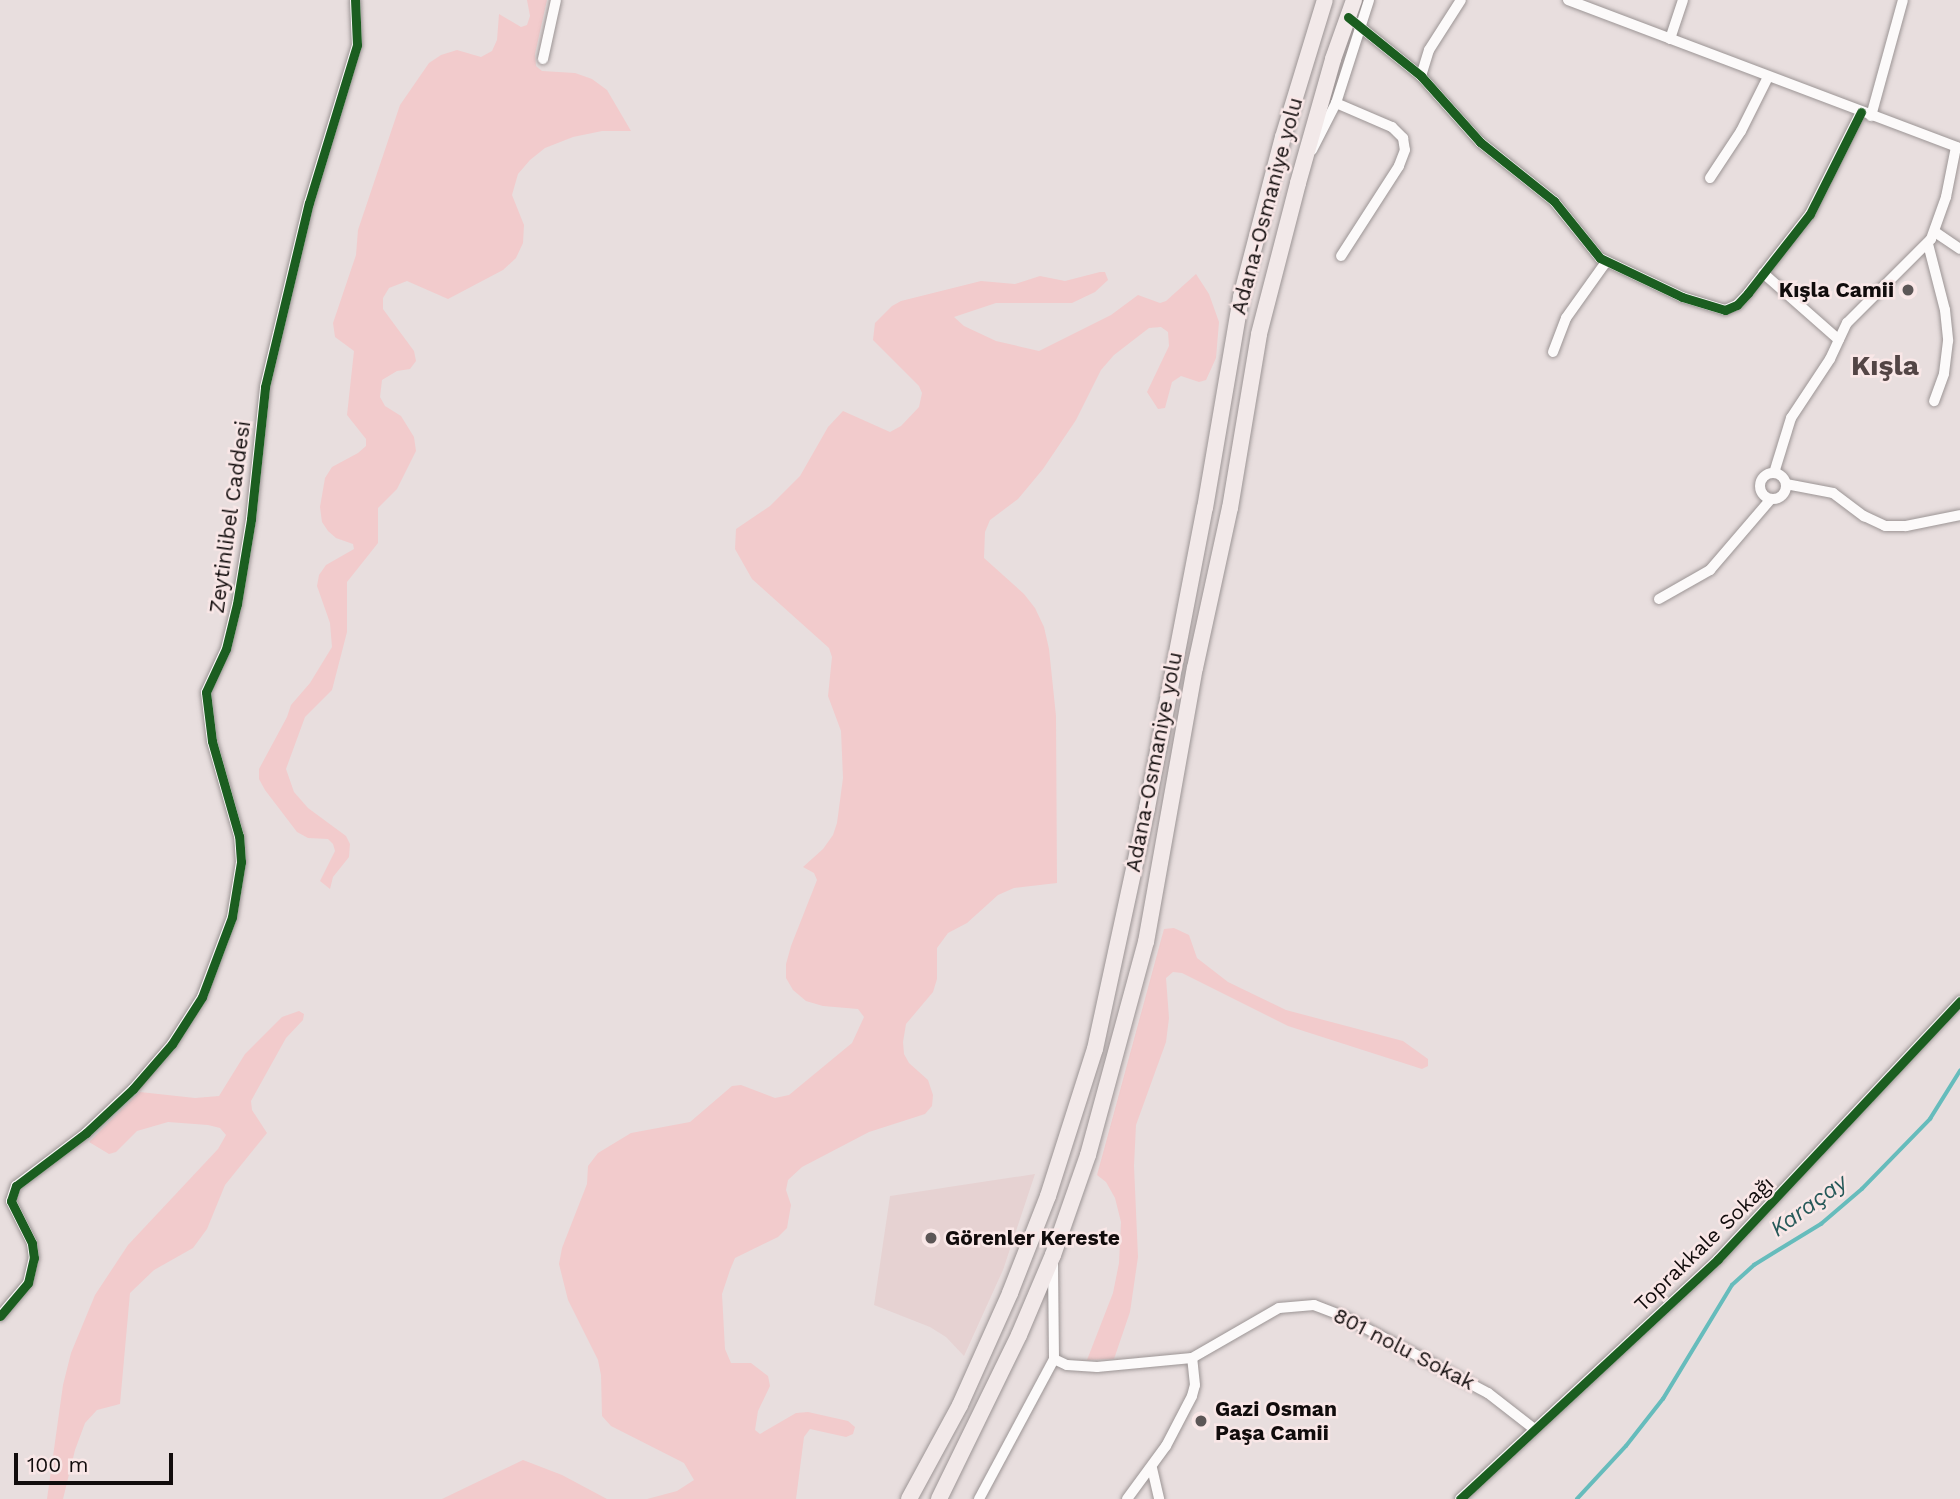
<!DOCTYPE html>
<meta charset="utf-8">
<style>
body{margin:0}
#map{position:relative;width:1960px;height:1499px;overflow:hidden;background:#e8dede;font-family:"Work Sans",sans-serif}
div>[style]{position:absolute}
[style*='--x']{left:calc(var(--x)*1px);top:calc(var(--y)*1px);width:calc(var(--w)*1px);rotate:calc(var(--a)*1deg)}
.built>*{inset:0;background:#e6d2d2}
.green>*{inset:0;background:#f2cbcc}
.stream>*{height:3.5px;margin:-1.75px;padding:0 1.75px;transform-origin:1.75px;border-radius:1.75px;background:#66bcbc}
.roads{filter:drop-shadow(0 0 2px #9c9595) drop-shadow(0 0 2px #9c9595)}
.minor>*{height:10px;margin:-5px;padding:0 5px;transform-origin:5px;border-radius:5px;background:#fcfafa}
.minor>.ring{margin:-5px;padding:0;box-sizing:content-box;background:none;border:10px solid #fcfafa;border-radius:50%}
.highway>*{height:16px;margin:-8px;padding:0 8px;transform-origin:8px;border-radius:8px;background:#f2e9e9}
.cycleway>*{height:9px;margin:-4.5px;padding:0 4.5px;transform-origin:4.5px;border-radius:4.5px;background:#1b5e20}
.dots>*{width:19px;height:19px;translate:-50% -50%;box-sizing:border-box;border:4px solid #f9e7e7;border-radius:50%}
span{translate:-50% -50%;white-space:nowrap;text-align:center;line-height:1.15;-webkit-text-stroke:5px #f9e7e7;paint-order:stroke}
.street-label{font-size:21px;color:#110c0c}
.poi-label{font-size:21px;color:#110c0c;font-weight:700}
.right{translate:-100% -50%;text-align:right}
.left{translate:0 -50%;text-align:left}
.water-label{font-size:23px;color:#265959;font-style:italic}
.district-label{font-size:28px;color:#534545;font-weight:700}
.scale{position:absolute;left:14px;top:1453px;width:159px;height:32px;box-sizing:border-box;border:4px solid #110c0c;border-top:0;padding-left:9px;font-size:21px;line-height:24px;white-space:nowrap;color:#110c0c;-webkit-text-stroke:5px #f9e7e7;paint-order:stroke}
</style>
<div id="map">
<div class="built">
<div style="clip-path:polygon(1035px 1174px,1003px 1270px,964px 1356px,946px 1337px,930px 1327px,874px 1305px,890px 1196px)"></div>
</div>
<div class="green">
<div style="clip-path:polygon(527px 0,547px 0,535px 54px,536px 66px,542px 71px,575px 73px,592px 79px,607px 90px,631px 131px,602px 131px,573px 137px,545px 148px,530px 160px,518px 174px,512px 195px,524px 225px,523px 243px,516px 258px,503px 270px,448px 299px,407px 281px,389px 288px,383px 298px,383px 309px,414px 351px,416px 361px,410px 369px,397px 371px,382px 380px,380px 397px,385px 406px,401px 416px,414px 437px,416px 451px,397px 489px,378px 508px,378px 543px,347px 582px,347px 632px,332px 690px,305px 717px,286px 769px,294px 792px,308px 808px,346px 836px,350px 844px,349px 857px,333px 877px,330px 889px,320px 881px,335px 851px,333px 844px,328px 839px,308px 838px,297px 832px,265px 790px,259px 779px,259px 769px,287px 717px,291px 705px,310px 683px,332px 647px,330px 623px,317px 586px,319px 575px,326px 565px,354px 549px,353px 544px,336px 538px,328px 531px,322px 522px,320px 507px,325px 478px,332px 467px,358px 453px,366px 446px,366px 439px,347px 415px,354px 351px,335px 337px,333px 323px,356px 255px,358px 230px,400px 105px,429px 63px,441px 55px,457px 50px,481px 57px,492px 51px,497px 40px,499px 14px,521px 27px,527px 25px,530px 16px)"></div>
<div style="clip-path:polygon(1100px 272px,1105px 272px,1108px 280px,1095px 292px,1072px 303px,996px 303px,954px 317px,964px 326px,996px 341px,1039px 351px,1111px 315px,1138px 295px,1160px 303px,1166px 301px,1196px 274px,1209px 294px,1219px 322px,1216px 358px,1206px 380px,1199px 382px,1181px 376px,1172px 382px,1165px 408px,1158px 409px,1147px 392px,1169px 346px,1168px 332px,1161px 327px,1149px 328px,1114px 355px,1101px 370px,1076px 420px,1043px 469px,1018px 499px,990px 520px,985px 532px,984px 558px,1024px 594px,1035px 608px,1044px 627px,1049px 649px,1056px 716px,1057px 883px,1014px 888px,998px 895px,967px 923px,948px 933px,937px 948px,937px 979px,933px 992px,906px 1024px,903px 1042px,904px 1054px,909px 1063px,928px 1080px,933px 1095px,932px 1106px,925px 1114px,869px 1132px,802px 1167px,788px 1180px,786px 1190px,791px 1205px,787px 1228px,778px 1237px,735px 1258px,730px 1270px,722px 1294px,725px 1349px,731px 1363px,751px 1363px,768px 1376px,770px 1386px,758px 1411px,755px 1430px,760px 1434px,796px 1413px,808px 1412px,848px 1421px,855px 1427px,853px 1434px,846px 1437px,810px 1429px,804px 1437px,796px 1499px,647px 1499px,677px 1491px,694px 1480px,684px 1463px,611px 1426px,602px 1416px,601px 1375px,598px 1360px,568px 1300px,559px 1264px,562px 1248px,587px 1184px,588px 1166px,598px 1153px,631px 1133px,690px 1122px,732px 1086px,741px 1085px,775px 1098px,789px 1095px,852px 1043px,864px 1017px,858px 1009px,823px 1006px,806px 1001px,793px 990px,786px 978px,786px 964px,791px 946px,817px 880px,814px 873px,803px 867px,823px 849px,833px 835px,837px 823px,843px 778px,841px 731px,828px 696px,832px 657px,829px 648px,752px 579px,735px 549px,736px 529px,770px 506px,800px 476px,828px 427px,843px 411px,890px 432px,901px 426px,919px 407px,922px 393px,919px 386px,873px 340px,875px 323px,892px 306px,901px 301px,981px 281px,1015px 284px,1040px 276px,1065px 281px)"></div>
<div style="clip-path:polygon(1174px 928px,1189px 935px,1197px 958px,1228px 982px,1286px 1010px,1403px 1041px,1428px 1059px,1428px 1066px,1422px 1069px,1288px 1026px,1182px 973px,1173px 972px,1166px 978px,1169px 1018px,1166px 1042px,1136px 1125px,1134px 1166px,1138px 1257px,1130px 1312px,1114px 1359px,1087px 1360px,1113px 1293px,1119px 1263px,1121px 1222px,1115px 1198px,1106px 1182px,1097px 1175px,1164px 929px)"></div>
<div style="clip-path:polygon(299px 1011px,304px 1014px,303px 1020px,286px 1038px,251px 1101px,252px 1110px,267px 1133px,225px 1185px,207px 1229px,193px 1248px,154px 1270px,130px 1293px,120px 1404px,97px 1410px,85px 1423px,75px 1450px,63px 1499px,47px 1499px,63px 1385px,71px 1353px,95px 1295px,128px 1245px,218px 1149px,226px 1135px,220px 1128px,208px 1125px,168px 1122px,137px 1131px,116px 1152px,109px 1154px,89px 1142px,140px 1092px,195px 1098px,219px 1096px,245px 1054px,282px 1017px)"></div>
<div style="clip-path:polygon(523px 1460px,562px 1475px,607px 1499px,442px 1499px)"></div>
</div>
<div class="stream">
<div style="--x:1577;--y:1499;--w:72;--a:-47.2"></div>
<div style="--x:1626;--y:1446;--w:60;--a:-51.8"></div>
<div style="--x:1663;--y:1399;--w:133;--a:-58.8"></div>
<div style="--x:1732;--y:1285;--w:30;--a:-42"></div>
<div style="--x:1754;--y:1265;--w:79;--a:-31.5"></div>
<div style="--x:1821;--y:1224;--w:54;--a:-40.5"></div>
<div style="--x:1862;--y:1189;--w:98;--a:-45.8"></div>
<div style="--x:1930;--y:1119;--w:57;--a:-58"></div>
</div>
<div class="roads">
<div class="minor">
<div style="--x:1568;--y:0;--w:419;--a:20.7"></div>
<div style="--x:1348;--y:17;--w:94;--a:38.9"></div>
<div style="--x:1421;--y:76;--w:89;--a:48.2"></div>
<div style="--x:1480;--y:142;--w:95;--a:38.6"></div>
<div style="--x:1554;--y:201;--w:73;--a:51.1"></div>
<div style="--x:1600;--y:258;--w:91;--a:25.4"></div>
<div style="--x:1682;--y:297;--w:45;--a:16.8"></div>
<div style="--x:1725;--y:310;--w:13;--a:-23"></div>
<div style="--x:1737;--y:305;--w:16;--a:-47"></div>
<div style="--x:1748;--y:293;--w:100;--a:-51.9"></div>
<div style="--x:1810;--y:214;--w:114;--a:-63.4"></div>
<div style="--x:1670;--y:39;--w:41;--a:-71.6"></div>
<div style="--x:543;--y:59;--w:60;--a:-77.6"></div>
<div style="--x:1421;--y:76;--w:27;--a:-73"></div>
<div style="--x:1429;--y:50;--w:59;--a:-57.4"></div>
<div style="--x:1336;--y:103;--w:61;--a:23.2"></div>
<div style="--x:1392;--y:127;--w:16;--a:45"></div>
<div style="--x:1403;--y:138;--w:12;--a:81"></div>
<div style="--x:1405;--y:150;--w:17;--a:111"></div>
<div style="--x:1399;--y:166;--w:107;--a:122.8"></div>
<div style="--x:1871;--y:116;--w:120;--a:-74.6"></div>
<div style="--x:1312;--y:150;--w:53;--a:-62.9"></div>
<div style="--x:1336;--y:103;--w:108;--a:-72.2"></div>
<div style="--x:1710;--y:178;--w:56;--a:-56.6"></div>
<div style="--x:1741;--y:131;--w:60;--a:-63.4"></div>
<div style="--x:1935;--y:232;--w:30;--a:34"></div>
<div style="--x:1928;--y:244;--w:68;--a:75.6"></div>
<div style="--x:1945;--y:310;--w:31;--a:84"></div>
<div style="--x:1948;--y:341;--w:33;--a:97"></div>
<div style="--x:1944;--y:374;--w:29;--a:110"></div>
<div style="--x:1763;--y:273;--w:101;--a:41.4"></div>
<div style="--x:1553;--y:352;--w:36;--a:-69"></div>
<div style="--x:1566;--y:318;--w:69;--a:-54.5"></div>
<div class="ring" style="left:1760px;top:473px;width:16px;height:16px"></div>
<div style="--x:1774;--y:473;--w:58;--a:-72.8"></div>
<div style="--x:1791;--y:418;--w:71;--a:-56.5"></div>
<div style="--x:1830;--y:359;--w:40;--a:-65"></div>
<div style="--x:1847;--y:323;--w:119;--a:-45"></div>
<div style="--x:1931;--y:239;--w:45;--a:-70.3"></div>
<div style="--x:1946;--y:197;--w:51;--a:-78.7"></div>
<div style="--x:1786;--y:484;--w:48;--a:10.8"></div>
<div style="--x:1833;--y:493;--w:39;--a:37"></div>
<div style="--x:1864;--y:516;--w:23;--a:25"></div>
<div style="--x:1885;--y:526;--w:21;--a:0"></div>
<div style="--x:1906;--y:526;--w:55;--a:-11.5"></div>
<div style="--x:1659;--y:599;--w:59;--a:-29.6"></div>
<div style="--x:1710;--y:570;--w:92;--a:-49.4"></div>
<div style="--x:1053;--y:1263;--w:96;--a:89.4"></div>
<div style="--x:1054;--y:1359;--w:14;--a:25"></div>
<div style="--x:1067;--y:1365;--w:30;--a:4"></div>
<div style="--x:1097;--y:1367;--w:95;--a:-5.4"></div>
<div style="--x:1192;--y:1358;--w:100;--a:-29.9"></div>
<div style="--x:1279;--y:1308;--w:35;--a:-5"></div>
<div style="--x:1314;--y:1305;--w:31;--a:21"></div>
<div style="--x:1343;--y:1316;--w:164;--a:28"></div>
<div style="--x:1488;--y:1393;--w:57;--a:37.9"></div>
<div style="--x:0;--y:1316;--w:43;--a:-49.7"></div>
<div style="--x:28;--y:1283;--w:26;--a:-77"></div>
<div style="--x:34;--y:1258;--w:15;--a:-98"></div>
<div style="--x:32;--y:1243;--w:47;--a:-116.6"></div>
<div style="--x:11;--y:1201;--w:16;--a:-72"></div>
<div style="--x:16;--y:1186;--w:88;--a:-37.1"></div>
<div style="--x:86;--y:1133;--w:64;--a:-43.1"></div>
<div style="--x:133;--y:1089;--w:60;--a:-49.1"></div>
<div style="--x:172;--y:1044;--w:56;--a:-57.4"></div>
<div style="--x:202;--y:997;--w:85;--a:-69.4"></div>
<div style="--x:232;--y:917;--w:56;--a:-80.7"></div>
<div style="--x:241;--y:862;--w:26;--a:-94"></div>
<div style="--x:239;--y:836;--w:99;--a:-105.9"></div>
<div style="--x:212;--y:741;--w:49;--a:-97"></div>
<div style="--x:206;--y:692;--w:47;--a:-65.1"></div>
<div style="--x:226;--y:649;--w:46;--a:-76.3"></div>
<div style="--x:237;--y:604;--w:86;--a:-80.6"></div>
<div style="--x:251;--y:519;--w:133;--a:-83.9"></div>
<div style="--x:265;--y:387;--w:189;--a:-76.6"></div>
<div style="--x:309;--y:203;--w:165;--a:-73.1"></div>
<div style="--x:357;--y:45;--w:45;--a:-92.5"></div>
<div style="--x:1152;--y:1468;--w:32;--a:77"></div>
<div style="--x:979;--y:1499;--w:159;--a:-61.8"></div>
<div style="--x:1127;--y:1499;--w:66;--a:-53.7"></div>
<div style="--x:1166;--y:1446;--w:56;--a:-62.5"></div>
<div style="--x:1192;--y:1396;--w:11;--a:-75"></div>
<div style="--x:1195;--y:1385;--w:27;--a:-96"></div>
<div style="--x:1460;--y:1499;--w:352;--a:-42.9"></div>
<div style="--x:1718;--y:1259;--w:354;--a:-46.8"></div>
</div>
<div class="highway">
<div style="--x:909;--y:1499;--w:107;--a:-61.5"></div>
<div style="--x:960;--y:1405;--w:123;--a:-65.9"></div>
<div style="--x:1010;--y:1293;--w:104;--a:-68.6"></div>
<div style="--x:1048;--y:1196;--w:154;--a:-72.3"></div>
<div style="--x:1095;--y:1049;--w:247;--a:-77.8"></div>
<div style="--x:1147;--y:808;--w:306;--a:-79.1"></div>
<div style="--x:1205;--y:508;--w:214;--a:-80.3"></div>
<div style="--x:1241;--y:297;--w:165;--a:-75.3"></div>
<div style="--x:1283;--y:137;--w:143;--a:-73"></div>
<div style="--x:939;--y:1499;--w:182;--a:-64"></div>
<div style="--x:1019;--y:1335;--w:87;--a:-67"></div>
<div style="--x:1053;--y:1255;--w:106;--a:-70.7"></div>
<div style="--x:1088;--y:1155;--w:221;--a:-74.8"></div>
<div style="--x:1146;--y:942;--w:278;--a:-79.9"></div>
<div style="--x:1195;--y:668;--w:164;--a:-77.7"></div>
<div style="--x:1230;--y:508;--w:176;--a:-80.5"></div>
<div style="--x:1259;--y:334;--w:156;--a:-75.5"></div>
<div style="--x:1298;--y:183;--w:129;--a:-74.2"></div>
<div style="--x:1333;--y:59;--w:63;--a:-70.4"></div>
</div>
</div>
<div class="cycleway">
<div style="--x:1348;--y:17;--w:94;--a:38.9"></div>
<div style="--x:1421;--y:76;--w:89;--a:48.2"></div>
<div style="--x:1480;--y:142;--w:95;--a:38.6"></div>
<div style="--x:1554;--y:201;--w:73;--a:51.1"></div>
<div style="--x:1600;--y:258;--w:91;--a:25.4"></div>
<div style="--x:1682;--y:297;--w:45;--a:16.8"></div>
<div style="--x:1725;--y:310;--w:13;--a:-23"></div>
<div style="--x:1737;--y:305;--w:16;--a:-47"></div>
<div style="--x:1748;--y:293;--w:100;--a:-51.9"></div>
<div style="--x:1810;--y:214;--w:114;--a:-63.4"></div>
<div style="--x:0;--y:1316;--w:43;--a:-49.7"></div>
<div style="--x:28;--y:1283;--w:26;--a:-77"></div>
<div style="--x:34;--y:1258;--w:15;--a:-98"></div>
<div style="--x:32;--y:1243;--w:47;--a:-116.6"></div>
<div style="--x:11;--y:1201;--w:16;--a:-72"></div>
<div style="--x:16;--y:1186;--w:88;--a:-37.1"></div>
<div style="--x:86;--y:1133;--w:64;--a:-43.1"></div>
<div style="--x:133;--y:1089;--w:60;--a:-49.1"></div>
<div style="--x:172;--y:1044;--w:56;--a:-57.4"></div>
<div style="--x:202;--y:997;--w:85;--a:-69.4"></div>
<div style="--x:232;--y:917;--w:56;--a:-80.7"></div>
<div style="--x:241;--y:862;--w:26;--a:-94"></div>
<div style="--x:239;--y:836;--w:99;--a:-105.9"></div>
<div style="--x:212;--y:741;--w:49;--a:-97"></div>
<div style="--x:206;--y:692;--w:47;--a:-65.1"></div>
<div style="--x:226;--y:649;--w:46;--a:-76.3"></div>
<div style="--x:237;--y:604;--w:86;--a:-80.6"></div>
<div style="--x:251;--y:519;--w:133;--a:-83.9"></div>
<div style="--x:265;--y:387;--w:189;--a:-76.6"></div>
<div style="--x:309;--y:203;--w:165;--a:-73.1"></div>
<div style="--x:357;--y:45;--w:45;--a:-92.5"></div>
<div style="--x:1460;--y:1499;--w:352;--a:-42.9"></div>
<div style="--x:1718;--y:1259;--w:354;--a:-46.8"></div>
</div>
<div class="dots">
<div style="left:1908px;top:290px;background:#5c5656"></div>
<div style="left:931px;top:1238px;background:#5c5656"></div>
<div style="left:1201px;top:1421px;background:#5c5656"></div>
</div>
<div class="street-label">
<span style="left:1267px;top:206px;rotate:-75deg">Adana-Osmaniye yolu</span>
<span style="left:230px;top:517px;rotate:-82deg">Zeytinlibel Caddesi</span>
<span style="left:1154px;top:762px;rotate:-79deg">Adana-Osmaniye yolu</span>
<span style="left:1704px;top:1244px;rotate:-44deg">Toprakkale Sokağı</span>
<span style="left:1404px;top:1349px;rotate:27deg">801 nolu Sokak</span>
</div>
<div class="poi-label">
<span class="right" style="left:1894px;top:290px">Kışla Camii</span>
<span class="left" style="left:945px;top:1238px">Görenler Kereste</span>
<span class="left" style="left:1215px;top:1421px">Gazi Osman<br>Paşa Camii</span>
</div>
<div class="water-label">
<span style="left:1809px;top:1206px;rotate:-36deg">Karaçay</span>
</div>
<div class="district-label">
<span style="left:1885px;top:366px">Kışla</span>
</div>
<div class="scale">100 m</div>
</div>
